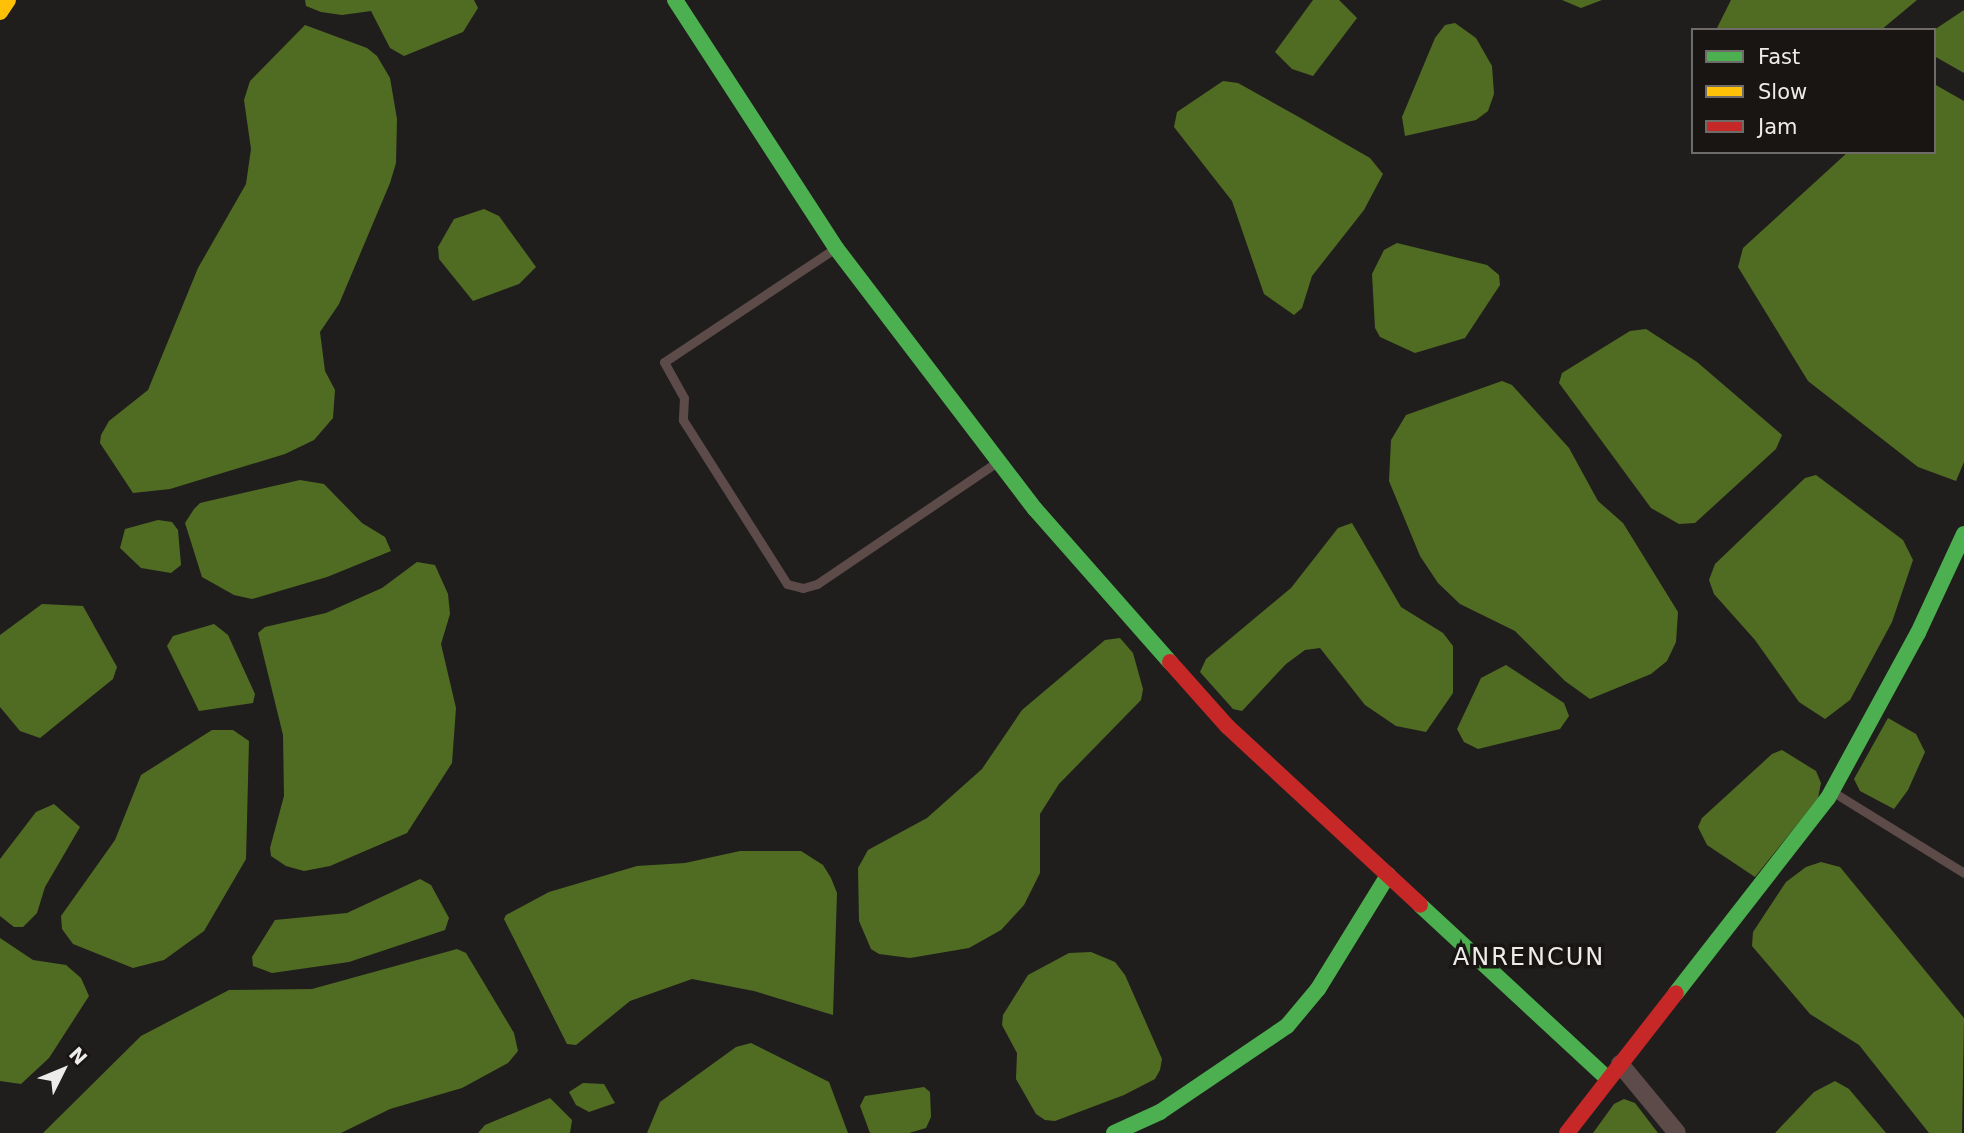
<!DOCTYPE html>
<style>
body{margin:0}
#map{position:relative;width:1964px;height:1133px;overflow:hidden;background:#201e1d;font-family:"DejaVu Sans",sans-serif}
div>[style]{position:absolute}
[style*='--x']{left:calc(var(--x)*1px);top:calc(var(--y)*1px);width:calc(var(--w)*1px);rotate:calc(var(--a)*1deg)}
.water>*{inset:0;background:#506c22}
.lane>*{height:9px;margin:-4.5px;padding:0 4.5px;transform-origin:4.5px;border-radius:4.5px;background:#5c4b49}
.street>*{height:18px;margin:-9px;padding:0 9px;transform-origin:9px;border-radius:9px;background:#5c4b49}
.fast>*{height:16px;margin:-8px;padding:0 8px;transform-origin:8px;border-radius:8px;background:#4caf50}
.slow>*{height:16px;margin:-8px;padding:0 8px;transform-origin:8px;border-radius:8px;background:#ffc107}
.jam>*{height:16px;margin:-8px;padding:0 8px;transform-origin:8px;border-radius:8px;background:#c62828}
span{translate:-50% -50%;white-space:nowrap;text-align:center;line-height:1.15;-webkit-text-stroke:7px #181513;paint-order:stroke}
.quarter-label{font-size:24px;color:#eeeceb;letter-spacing:2px}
.legend{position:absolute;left:1691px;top:28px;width:245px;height:126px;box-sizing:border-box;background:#181513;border:2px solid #6e6b69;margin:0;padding:9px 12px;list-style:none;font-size:21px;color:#eeeceb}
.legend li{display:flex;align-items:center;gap:14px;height:35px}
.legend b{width:35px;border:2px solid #6e6b69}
.north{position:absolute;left:28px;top:1035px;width:70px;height:70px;-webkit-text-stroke:5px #181513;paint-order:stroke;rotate:47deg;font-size:19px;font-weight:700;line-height:28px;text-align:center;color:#eeeceb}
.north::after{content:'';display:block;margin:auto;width:24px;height:32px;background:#eeeceb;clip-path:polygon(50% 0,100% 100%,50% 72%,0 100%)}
</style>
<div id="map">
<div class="water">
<div style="clip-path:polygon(305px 0,474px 0,478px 8px,463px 32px,404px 56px,390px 48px,371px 11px,342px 15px,321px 12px,306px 6px)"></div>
<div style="clip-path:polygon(1313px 0,1339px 0,1357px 18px,1313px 76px,1292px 69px,1275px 52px)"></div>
<div style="clip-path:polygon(1562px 0,1602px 0,1581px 8px)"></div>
<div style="clip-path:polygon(1731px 0,1917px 0,1881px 30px,1716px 30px)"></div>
<div style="clip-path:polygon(1964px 10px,1964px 73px,1934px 56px,1934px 30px)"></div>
<div style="clip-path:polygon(1455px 23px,1476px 38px,1492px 66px,1494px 94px,1488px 111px,1476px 120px,1405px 136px,1402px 117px,1435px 38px,1445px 25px)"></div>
<div style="clip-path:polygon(305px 25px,367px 48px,377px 56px,390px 78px,397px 119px,396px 163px,390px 183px,339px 304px,320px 332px,325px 371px,335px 390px,333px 418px,314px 440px,285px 454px,170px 489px,133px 493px,100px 443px,101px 435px,109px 421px,148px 390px,198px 268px,246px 184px,251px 149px,244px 100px,250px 81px)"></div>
<div style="clip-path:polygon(1223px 81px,1238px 83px,1297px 116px,1370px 158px,1383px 174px,1364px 210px,1312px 276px,1302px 308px,1294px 315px,1264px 294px,1232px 201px,1174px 127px,1177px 112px)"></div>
<div style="clip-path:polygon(1934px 84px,1964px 101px,1964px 462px,1956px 481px,1918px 467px,1808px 381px,1738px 267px,1743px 248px,1848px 152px,1934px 152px)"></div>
<div style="clip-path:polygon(484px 209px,499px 216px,536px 267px,519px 284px,473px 301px,439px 259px,438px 247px,454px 219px)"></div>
<div style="clip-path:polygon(1397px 243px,1487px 265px,1499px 275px,1500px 285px,1465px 338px,1415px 353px,1380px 337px,1375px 328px,1372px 274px,1384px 250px)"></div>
<div style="clip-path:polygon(1646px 329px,1697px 362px,1782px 435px,1776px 449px,1695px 523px,1679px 524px,1651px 508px,1559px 383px,1562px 373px,1630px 331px)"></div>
<div style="clip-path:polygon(1502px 381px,1512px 385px,1569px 448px,1598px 501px,1623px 523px,1678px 612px,1676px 642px,1667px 661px,1651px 674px,1590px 699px,1565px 681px,1515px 631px,1460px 604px,1438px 583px,1420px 556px,1389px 481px,1391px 440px,1406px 415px)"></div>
<div style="clip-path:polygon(1816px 475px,1903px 540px,1913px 560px,1892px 622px,1850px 700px,1825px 719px,1799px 702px,1755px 640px,1714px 594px,1709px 580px,1715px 564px,1805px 478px)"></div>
<div style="clip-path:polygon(300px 480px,324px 484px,362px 523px,385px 537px,391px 551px,327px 577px,252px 599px,234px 595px,202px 577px,185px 523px,194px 509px,200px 503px)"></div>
<div style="clip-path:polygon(158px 520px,172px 522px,178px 530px,181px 565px,171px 573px,141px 568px,120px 548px,125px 529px)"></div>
<div style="clip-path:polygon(1352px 523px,1401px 607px,1443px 633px,1453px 646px,1453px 693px,1426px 732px,1396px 726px,1365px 705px,1320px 648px,1305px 650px,1286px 664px,1242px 711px,1233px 709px,1200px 672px,1206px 659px,1291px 588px,1338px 528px)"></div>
<div style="clip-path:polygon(417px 562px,435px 565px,448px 594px,450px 614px,441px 644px,456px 708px,452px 763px,407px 833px,330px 866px,304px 871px,286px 866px,271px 856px,270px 848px,284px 796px,283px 735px,258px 633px,265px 627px,326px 613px,382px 588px)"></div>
<div style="clip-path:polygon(42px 604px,83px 606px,117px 667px,113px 679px,40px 738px,20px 731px,0 707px,0 635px)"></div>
<div style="clip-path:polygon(214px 624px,228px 635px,255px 694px,253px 703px,199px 711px,167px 646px,173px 636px)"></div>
<div style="clip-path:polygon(1120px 638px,1133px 653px,1143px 689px,1141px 700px,1059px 784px,1040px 814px,1040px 873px,1024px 905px,1001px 930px,969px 948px,910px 958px,879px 954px,871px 949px,859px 921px,858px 868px,868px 850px,927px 818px,982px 769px,1022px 710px,1105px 640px)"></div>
<div style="clip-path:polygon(1506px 665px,1564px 703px,1569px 716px,1560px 729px,1478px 749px,1464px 742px,1457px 729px,1481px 678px)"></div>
<div style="clip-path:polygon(1888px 718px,1916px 734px,1925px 752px,1908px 790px,1894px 809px,1860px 791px,1854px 779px)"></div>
<div style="clip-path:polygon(212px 730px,233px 730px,249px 741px,246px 859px,204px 931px,164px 960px,133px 968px,73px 944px,62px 929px,61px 916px,115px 840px,141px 775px)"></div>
<div style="clip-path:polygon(1782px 750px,1816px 771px,1821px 783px,1818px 798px,1755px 877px,1707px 845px,1698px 827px,1702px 818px,1772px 754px)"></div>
<div style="clip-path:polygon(54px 804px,80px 827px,45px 887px,37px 913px,23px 927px,14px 927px,0 916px,0 859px,36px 812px)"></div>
<div style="clip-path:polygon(740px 851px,801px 851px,823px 865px,831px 878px,837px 893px,833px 1015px,754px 991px,692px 979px,630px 1001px,576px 1045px,567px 1044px,504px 919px,506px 915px,549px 892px,637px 866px,685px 863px)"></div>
<div style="clip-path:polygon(1821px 862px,1840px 867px,1964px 1018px,1962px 1133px,1929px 1133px,1859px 1045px,1810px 1014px,1752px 946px,1753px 932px,1786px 882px,1806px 867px)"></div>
<div style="clip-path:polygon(420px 879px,431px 885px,449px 918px,445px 930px,349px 962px,272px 973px,253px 966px,252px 957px,275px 920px,347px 913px)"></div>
<div style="clip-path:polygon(0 938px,33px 960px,66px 965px,81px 978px,89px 996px,49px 1058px,21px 1084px,0 1081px)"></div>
<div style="clip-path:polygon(457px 949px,466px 953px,514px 1033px,518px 1051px,508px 1063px,462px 1088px,390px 1109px,341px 1133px,43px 1133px,141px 1036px,229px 990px,312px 989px)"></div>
<div style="clip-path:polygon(1091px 952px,1115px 962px,1125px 975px,1162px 1059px,1160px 1070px,1155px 1079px,1124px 1095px,1055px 1121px,1045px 1120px,1036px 1114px,1016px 1079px,1017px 1053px,1002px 1025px,1003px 1015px,1028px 975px,1069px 953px)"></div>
<div style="clip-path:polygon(751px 1043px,829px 1082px,848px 1133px,647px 1133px,660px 1102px,736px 1047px)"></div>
<div style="clip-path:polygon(1835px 1081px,1849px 1089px,1886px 1133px,1775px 1133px,1814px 1092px)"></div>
<div style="clip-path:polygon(583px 1083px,604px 1084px,615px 1103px,589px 1112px,576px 1105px,569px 1092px)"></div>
<div style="clip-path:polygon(924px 1087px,930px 1092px,931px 1117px,926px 1128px,909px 1133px,870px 1133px,860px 1106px,865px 1096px)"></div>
<div style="clip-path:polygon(550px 1098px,572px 1120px,570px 1133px,478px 1133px,485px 1125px)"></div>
<div style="clip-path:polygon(1624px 1099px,1635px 1103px,1658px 1133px,1593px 1133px,1614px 1104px)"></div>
</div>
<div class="lane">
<div style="--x:834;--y:249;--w:204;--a:146.4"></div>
<div style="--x:664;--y:362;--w:41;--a:60.9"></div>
<div style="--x:684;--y:398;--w:22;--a:93"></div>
<div style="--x:683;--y:420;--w:194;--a:57.6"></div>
<div style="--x:787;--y:584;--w:16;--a:14"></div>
<div style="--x:803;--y:588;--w:15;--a:-16"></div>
<div style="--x:817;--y:584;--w:217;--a:-34.1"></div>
<div style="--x:1833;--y:792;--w:154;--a:31.7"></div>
</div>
<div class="street">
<div style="--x:1620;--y:1064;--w:89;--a:50.4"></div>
</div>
<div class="fast">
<div style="--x:675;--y:0;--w:296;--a:57"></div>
<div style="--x:836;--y:248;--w:328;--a:52.7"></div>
<div style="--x:1035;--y:509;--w:204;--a:48.6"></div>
<div style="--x:1420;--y:905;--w:256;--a:42.8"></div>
<div style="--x:1676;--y:993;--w:247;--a:-52.1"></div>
<div style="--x:1828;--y:798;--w:188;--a:-61.4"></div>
<div style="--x:1918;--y:633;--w:109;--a:-65.1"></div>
<div style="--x:1114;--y:1133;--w:51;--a:-24.5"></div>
<div style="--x:1160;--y:1112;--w:153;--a:-34.1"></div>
<div style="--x:1287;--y:1026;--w:48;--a:-50"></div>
<div style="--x:1318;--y:989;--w:134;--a:-58.4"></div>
</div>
<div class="slow">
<div style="--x:0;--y:12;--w:14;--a:-56"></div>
</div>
<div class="jam">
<div style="--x:1170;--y:662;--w:86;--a:48.3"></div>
<div style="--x:1227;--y:726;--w:263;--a:42.8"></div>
<div style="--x:1567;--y:1133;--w:177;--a:-52.1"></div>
</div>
<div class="quarter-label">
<span style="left:1529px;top:958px">ANRENCUN</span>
</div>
<ul class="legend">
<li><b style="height:9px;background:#4caf50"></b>Fast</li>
<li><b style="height:9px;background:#ffc107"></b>Slow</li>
<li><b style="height:9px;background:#c62828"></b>Jam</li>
</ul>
<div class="north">N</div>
</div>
